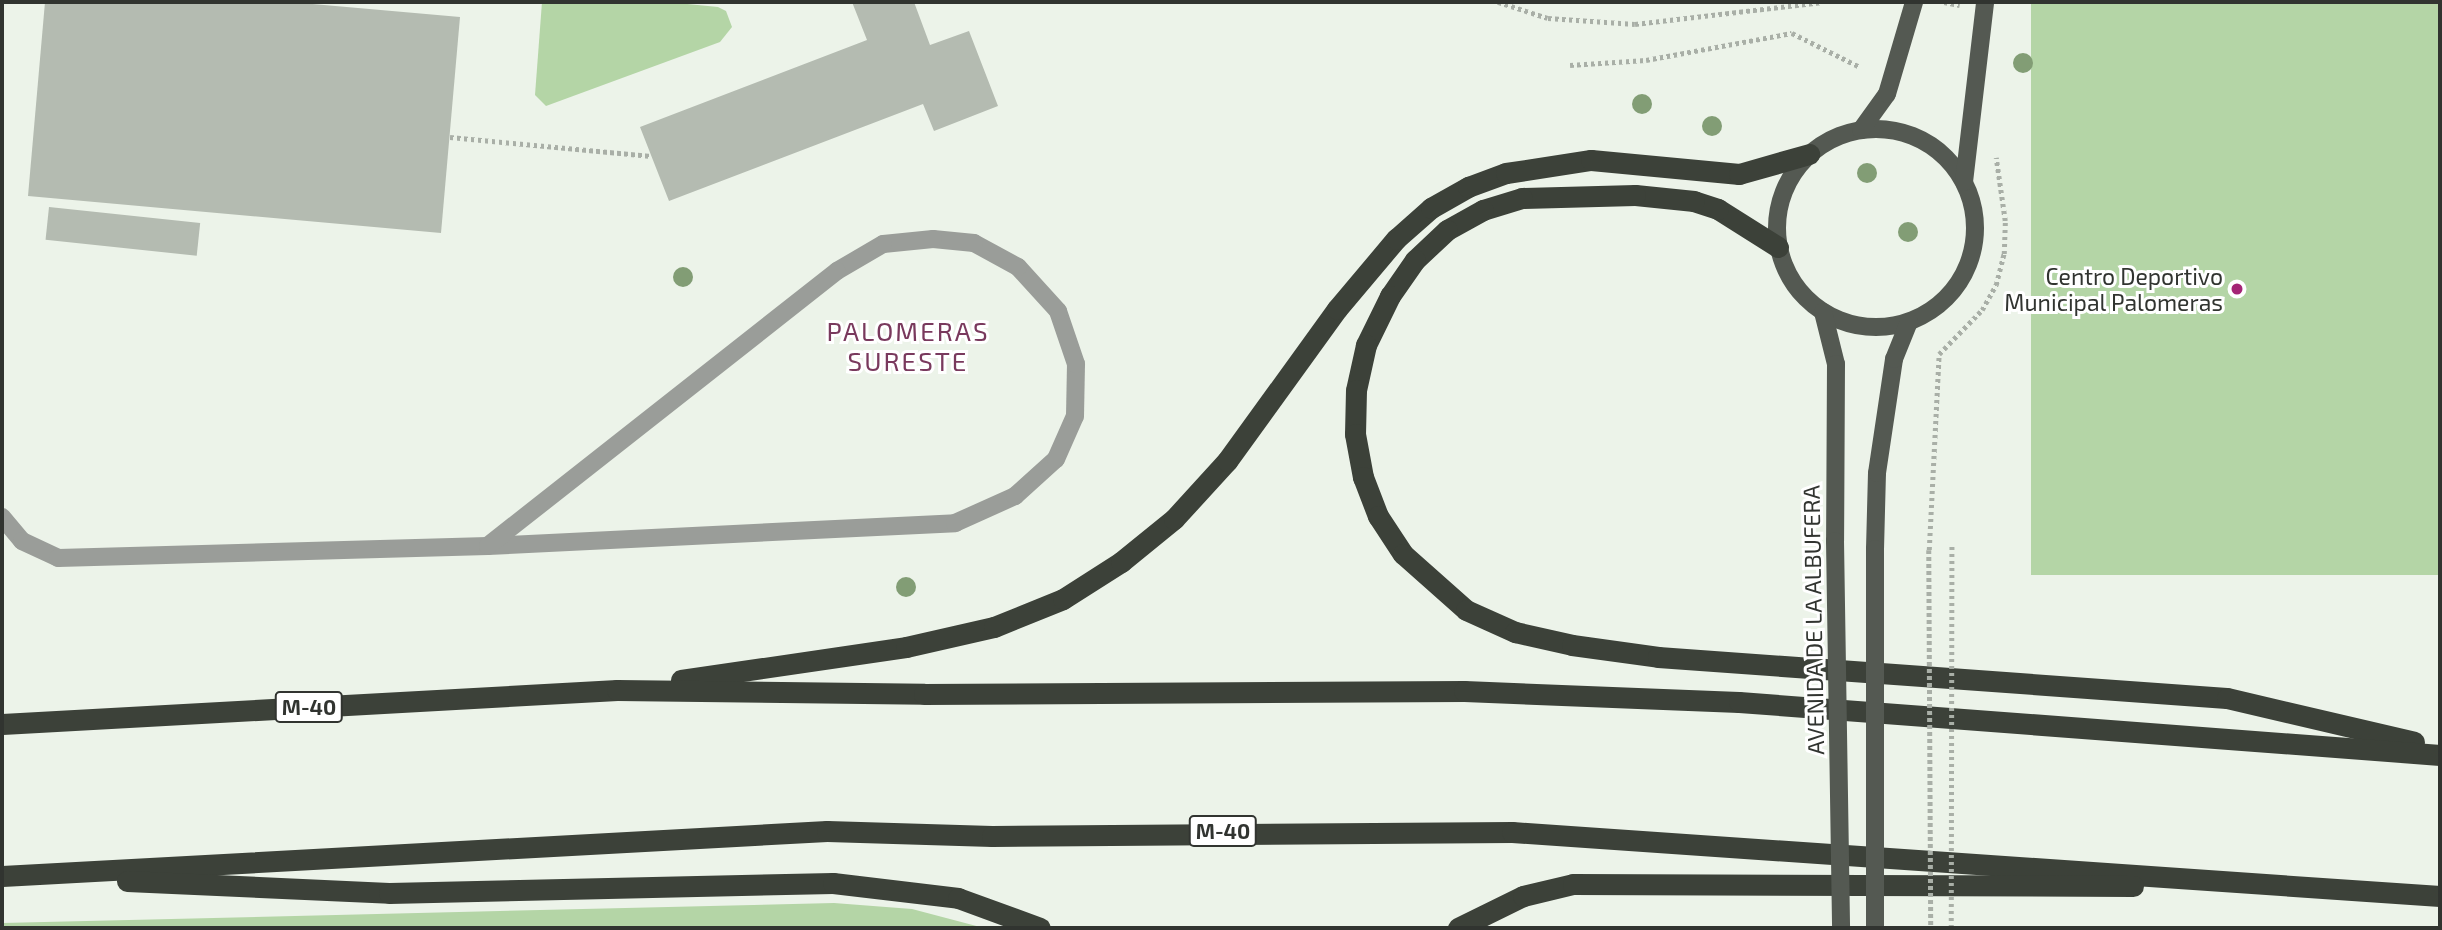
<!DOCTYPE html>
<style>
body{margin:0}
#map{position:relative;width:2442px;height:930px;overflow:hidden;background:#ecf3e9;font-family:"Exo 2",sans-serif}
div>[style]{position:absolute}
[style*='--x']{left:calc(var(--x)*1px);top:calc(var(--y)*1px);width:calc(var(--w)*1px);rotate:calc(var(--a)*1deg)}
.green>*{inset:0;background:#b4d5a6;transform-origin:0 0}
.building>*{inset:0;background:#b4bbb1;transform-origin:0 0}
.path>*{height:4.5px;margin-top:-2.25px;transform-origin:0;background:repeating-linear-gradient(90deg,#a9afa7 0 3.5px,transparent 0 7px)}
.service>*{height:18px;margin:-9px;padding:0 9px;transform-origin:9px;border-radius:9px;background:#9a9d99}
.primary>*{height:18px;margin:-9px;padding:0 9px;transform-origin:9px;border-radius:9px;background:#545952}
.primary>.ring{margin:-9px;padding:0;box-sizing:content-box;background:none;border:18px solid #545952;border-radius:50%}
.motorway>*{height:21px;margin:-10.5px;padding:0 10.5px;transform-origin:10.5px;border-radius:10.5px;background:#3c4139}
.path-bridge>*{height:4.5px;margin-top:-2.25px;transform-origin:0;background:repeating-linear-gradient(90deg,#a9afa7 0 3.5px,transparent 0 7px)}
.primary-bridge>*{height:18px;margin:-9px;padding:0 9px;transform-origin:9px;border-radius:9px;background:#545952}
.trees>*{width:20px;height:20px;margin:-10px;border-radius:50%;background:#829d75}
.dots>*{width:19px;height:19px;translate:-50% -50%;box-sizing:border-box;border:4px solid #fff;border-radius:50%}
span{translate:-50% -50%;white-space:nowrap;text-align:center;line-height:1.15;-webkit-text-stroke:6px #fff;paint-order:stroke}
.shield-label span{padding:2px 5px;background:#fff;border:2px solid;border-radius:5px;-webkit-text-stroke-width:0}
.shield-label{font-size:21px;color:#313430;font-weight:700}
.poi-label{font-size:23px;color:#313430}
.right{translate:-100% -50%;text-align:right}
.street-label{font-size:23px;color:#313430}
.quarter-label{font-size:26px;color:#79395d;letter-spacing:2px}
.frame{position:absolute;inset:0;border:4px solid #313430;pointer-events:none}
</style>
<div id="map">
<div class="green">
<div style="clip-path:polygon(542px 2px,667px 2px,718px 7px,726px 11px,732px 27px,720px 42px,546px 106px,535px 95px)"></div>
<div style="left:2031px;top:2px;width:409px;height:573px"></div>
<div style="clip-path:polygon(834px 903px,912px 909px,984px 928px,2px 928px,2px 923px)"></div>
</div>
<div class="building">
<div style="clip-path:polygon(45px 2px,290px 2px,460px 17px,441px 233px,28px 196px)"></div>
<div style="clip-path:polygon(852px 2px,914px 2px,930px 45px,969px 31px,998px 106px,934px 131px,923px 104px,669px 201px,640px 127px,867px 40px)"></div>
<div style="left:49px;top:207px;width:152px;height:33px;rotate:6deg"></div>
</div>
<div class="path">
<div style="--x:1498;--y:2;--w:52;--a:17.7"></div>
<div style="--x:1548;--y:18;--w:87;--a:3.9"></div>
<div style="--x:1635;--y:24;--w:187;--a:-6.7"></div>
<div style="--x:1944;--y:2;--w:16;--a:11"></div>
<div style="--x:1570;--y:65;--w:76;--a:-3.8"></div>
<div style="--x:1646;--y:60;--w:148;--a:-10.5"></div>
<div style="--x:1792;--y:33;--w:74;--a:26.6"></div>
<div style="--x:450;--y:137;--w:202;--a:5.4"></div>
<div style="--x:1929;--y:550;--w:196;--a:-87.1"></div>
<div style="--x:1939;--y:354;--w:62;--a:-45.7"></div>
<div style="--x:1982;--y:310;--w:29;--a:-61"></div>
<div style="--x:1996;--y:285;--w:32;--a:-76"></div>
<div style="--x:2004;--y:254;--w:33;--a:-88"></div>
<div style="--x:2005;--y:221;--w:64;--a:-98.1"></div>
</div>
<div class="service">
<div style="--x:2;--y:517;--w:31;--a:50"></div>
<div style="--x:22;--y:541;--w:40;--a:25"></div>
<div style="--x:58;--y:558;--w:430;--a:-1.6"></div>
<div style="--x:488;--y:546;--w:468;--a:-2.8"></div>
<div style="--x:955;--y:523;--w:66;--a:-24.2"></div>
<div style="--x:1015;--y:496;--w:55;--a:-42.1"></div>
<div style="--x:1056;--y:459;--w:47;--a:-66.2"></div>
<div style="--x:1075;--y:416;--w:52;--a:-88.9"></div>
<div style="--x:1076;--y:364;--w:56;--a:-108.8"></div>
<div style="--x:1058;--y:311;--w:59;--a:-132.3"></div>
<div style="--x:1018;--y:267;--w:50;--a:-151.4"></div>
<div style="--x:974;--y:243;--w:41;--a:-174.4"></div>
<div style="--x:933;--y:239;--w:50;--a:174.3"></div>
<div style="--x:883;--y:244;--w:53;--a:149.6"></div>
<div style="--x:837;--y:271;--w:444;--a:141.8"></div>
</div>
<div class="primary">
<div class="ring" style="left:1777px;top:129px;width:180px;height:180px"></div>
<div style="--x:1861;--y:130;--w:44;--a:-54.2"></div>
<div style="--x:1887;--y:94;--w:96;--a:-73.6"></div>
<div style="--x:1964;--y:182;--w:181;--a:-83.3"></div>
<div style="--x:1823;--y:312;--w:54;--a:76"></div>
<div style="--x:1836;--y:364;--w:177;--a:90.3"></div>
<div style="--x:1875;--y:549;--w:76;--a:-88.5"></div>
<div style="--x:1877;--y:473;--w:115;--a:-81.5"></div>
<div style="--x:1894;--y:359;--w:40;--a:-68"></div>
</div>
<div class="motorway">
<div style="--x:1778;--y:247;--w:71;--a:-147.7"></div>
<div style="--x:1718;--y:209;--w:25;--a:-162"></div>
<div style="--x:1694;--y:201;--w:59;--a:-174.2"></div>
<div style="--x:1635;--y:195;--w:113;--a:178.5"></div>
<div style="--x:1522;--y:198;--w:41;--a:162.9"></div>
<div style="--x:1483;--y:210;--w:41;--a:150.9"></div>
<div style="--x:1447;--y:230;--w:44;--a:136.8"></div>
<div style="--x:1415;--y:260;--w:44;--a:124.8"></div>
<div style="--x:1390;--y:296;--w:55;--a:116.1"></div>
<div style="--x:1366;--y:345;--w:46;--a:102.5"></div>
<div style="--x:1356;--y:390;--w:44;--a:91.3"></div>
<div style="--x:1355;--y:434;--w:44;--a:79.5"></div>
<div style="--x:1363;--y:477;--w:42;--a:69"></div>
<div style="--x:1378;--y:516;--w:45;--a:56.7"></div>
<div style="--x:1403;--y:554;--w:84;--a:41.6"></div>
<div style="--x:1466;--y:610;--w:54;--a:24.2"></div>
<div style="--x:1515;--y:632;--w:58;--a:12.8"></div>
<div style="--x:1572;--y:645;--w:87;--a:7.9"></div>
<div style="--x:1658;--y:657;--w:570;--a:4.12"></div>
<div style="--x:2227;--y:698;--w:192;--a:13.2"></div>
<div style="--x:681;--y:680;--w:227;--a:-8.3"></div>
<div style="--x:906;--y:647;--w:90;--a:-12.8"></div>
<div style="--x:994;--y:627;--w:74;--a:-22.1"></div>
<div style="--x:1063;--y:599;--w:69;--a:-32.5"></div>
<div style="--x:1121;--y:562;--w:68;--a:-39.1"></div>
<div style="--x:1174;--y:519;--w:79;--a:-47.6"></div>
<div style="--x:1227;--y:461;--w:188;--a:-54.1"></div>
<div style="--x:1337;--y:309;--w:92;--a:-49.9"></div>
<div style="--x:1396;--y:239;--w:47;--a:-41.5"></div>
<div style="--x:1431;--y:208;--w:43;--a:-29.6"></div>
<div style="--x:1468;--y:187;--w:40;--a:-20.2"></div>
<div style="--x:1506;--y:173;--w:86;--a:-8.7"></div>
<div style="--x:1591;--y:160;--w:149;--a:5.4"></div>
<div style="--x:1739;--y:174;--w:73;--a:-15.9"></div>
<div style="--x:2;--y:724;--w:616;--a:-3.16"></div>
<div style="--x:617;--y:690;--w:307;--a:0.7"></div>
<div style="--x:924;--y:694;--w:540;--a:-0.32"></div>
<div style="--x:1464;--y:691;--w:275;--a:2.3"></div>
<div style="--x:1739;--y:702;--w:703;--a:4.32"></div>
<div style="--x:2;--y:876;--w:826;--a:-3.12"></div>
<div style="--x:827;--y:831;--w:165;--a:1.7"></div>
<div style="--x:992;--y:836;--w:520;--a:-0.44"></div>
<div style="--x:1512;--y:832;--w:930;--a:3.95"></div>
<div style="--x:127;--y:881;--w:262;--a:2.6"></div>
<div style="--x:389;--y:893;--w:444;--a:-1.3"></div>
<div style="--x:833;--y:883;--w:126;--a:6.8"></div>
<div style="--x:958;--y:898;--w:87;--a:20.1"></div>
<div style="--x:1458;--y:928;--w:72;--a:-26.2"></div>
<div style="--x:1523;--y:896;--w:51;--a:-13.5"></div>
<div style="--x:1573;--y:884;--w:560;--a:0.2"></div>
</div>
<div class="path-bridge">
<div style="--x:1929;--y:550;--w:378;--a:89.7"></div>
<div style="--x:1951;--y:928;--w:384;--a:-89.9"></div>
</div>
<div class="primary-bridge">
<div style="--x:1835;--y:541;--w:387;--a:89.1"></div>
<div style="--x:1875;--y:928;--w:379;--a:-90"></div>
</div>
<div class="trees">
<div style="left:2023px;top:63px"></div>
<div style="left:1642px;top:104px"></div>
<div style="left:1712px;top:126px"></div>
<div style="left:1867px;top:173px"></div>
<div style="left:1908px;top:232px"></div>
<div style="left:683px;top:277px"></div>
<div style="left:906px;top:587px"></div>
</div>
<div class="dots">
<div style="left:2237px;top:289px;background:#a42475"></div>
</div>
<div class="shield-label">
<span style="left:309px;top:707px">M-40</span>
<span style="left:1223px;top:831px">M-40</span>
</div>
<div class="poi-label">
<span class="right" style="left:2223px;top:289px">Centro Deportivo<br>Municipal Palomeras</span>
</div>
<div class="street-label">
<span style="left:1813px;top:620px;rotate:-91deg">AVENIDA DE LA ALBUFERA</span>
</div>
<div class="quarter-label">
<span style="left:908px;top:346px">PALOMERAS<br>SURESTE</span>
</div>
<div class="frame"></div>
</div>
